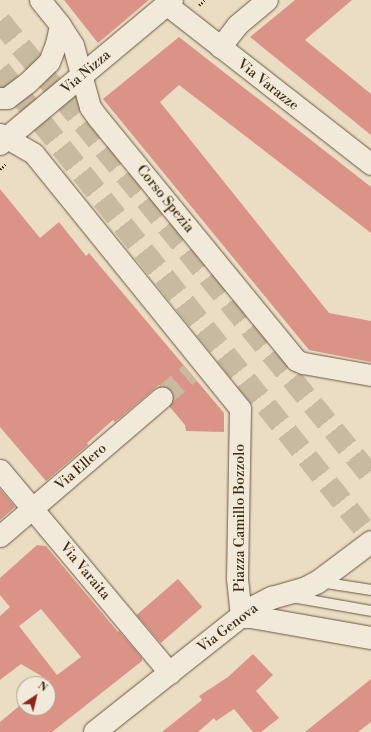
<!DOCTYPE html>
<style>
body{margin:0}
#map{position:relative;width:371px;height:732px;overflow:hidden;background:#eaddc4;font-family:"Libre Bodoni",serif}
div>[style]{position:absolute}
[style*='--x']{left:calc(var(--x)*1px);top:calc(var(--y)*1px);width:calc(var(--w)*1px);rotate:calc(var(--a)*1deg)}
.building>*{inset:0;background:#db9388;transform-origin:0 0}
.minor-tunnel>*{height:21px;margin-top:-10.5px;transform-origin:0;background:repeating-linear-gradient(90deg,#c8baa0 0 21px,transparent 0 31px)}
.tertiary-tunnel>*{height:22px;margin-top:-11px;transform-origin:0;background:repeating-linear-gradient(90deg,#c8baa0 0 22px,transparent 0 33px)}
.path>*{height:2.5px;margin-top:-1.25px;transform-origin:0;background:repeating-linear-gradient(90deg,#412c12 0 1px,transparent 0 3px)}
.roads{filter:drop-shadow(0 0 1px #6b583e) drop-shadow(0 0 1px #6b583e)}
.service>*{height:10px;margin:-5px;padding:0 5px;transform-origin:5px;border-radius:5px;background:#f1e9d9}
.minor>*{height:21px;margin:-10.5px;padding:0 10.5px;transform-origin:10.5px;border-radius:10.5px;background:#f1e9d9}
.tertiary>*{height:22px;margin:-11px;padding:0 11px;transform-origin:11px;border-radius:11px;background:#f1e9d9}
span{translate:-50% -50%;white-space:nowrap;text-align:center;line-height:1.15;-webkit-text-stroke:3px #f1e9d9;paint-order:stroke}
.street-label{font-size:14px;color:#412c12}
.north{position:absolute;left:16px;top:676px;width:40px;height:40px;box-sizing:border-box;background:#f1e9d9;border:1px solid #ab9d89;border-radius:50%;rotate:35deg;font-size:11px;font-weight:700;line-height:16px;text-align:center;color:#412c12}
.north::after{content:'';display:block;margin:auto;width:14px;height:18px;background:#8f2418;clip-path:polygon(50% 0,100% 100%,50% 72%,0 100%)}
</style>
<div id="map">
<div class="building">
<div style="clip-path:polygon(64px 0,149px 0,98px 43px)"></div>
<div style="clip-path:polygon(295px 0,352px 0,305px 40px,371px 94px,371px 135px,250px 37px)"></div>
<div style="clip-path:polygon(179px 37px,371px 187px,371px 233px,179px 85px,160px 102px,329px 313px,371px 321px,371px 362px,309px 350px,103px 99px)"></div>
<div style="clip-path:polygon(0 189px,40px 238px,59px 222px,86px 256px,89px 253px,224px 413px,224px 432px,186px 431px,185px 425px,169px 406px,173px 401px,174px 395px,171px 390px,166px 386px,159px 385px,115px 422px,113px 420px,87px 443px,88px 445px,46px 481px,0 427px)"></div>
<div style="clip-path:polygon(0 489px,15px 507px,0 520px)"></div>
<div style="clip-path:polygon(evenodd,37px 545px,46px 546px,118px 632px,119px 631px,142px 658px,142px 661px,52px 732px,0 732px,0 722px,24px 702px,24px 708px,48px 708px,48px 684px,46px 684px,50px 681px,21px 664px,0 680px,0 616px,10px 607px,0 595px,0 578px,37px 545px,41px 609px,81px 657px,57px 675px,19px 626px,41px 609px)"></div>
<div style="left:178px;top:579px;width:37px;height:55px;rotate:49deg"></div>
<div style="clip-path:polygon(253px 654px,273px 675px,256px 691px,279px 718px,261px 732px,253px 732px,234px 709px,216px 721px,214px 718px,198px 732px,162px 732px,202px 700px,199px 696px,228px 677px)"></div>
<div style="clip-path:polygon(371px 679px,371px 722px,358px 732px,305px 732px)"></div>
</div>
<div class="minor-tunnel">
<div style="--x:162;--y:397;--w:37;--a:-41"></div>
</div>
<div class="tertiary-tunnel">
<div style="--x:0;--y:21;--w:587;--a:50.81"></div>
<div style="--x:0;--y:70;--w:597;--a:51.59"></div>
</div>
<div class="path">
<div style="--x:199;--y:5;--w:8;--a:-40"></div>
<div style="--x:0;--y:169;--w:9;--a:-41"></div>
</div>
<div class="roads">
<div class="service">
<div style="--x:320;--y:582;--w:52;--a:8.9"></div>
<div style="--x:292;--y:597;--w:80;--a:10"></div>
</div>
<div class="minor">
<div style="--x:40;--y:0;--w:32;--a:51"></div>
<div style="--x:60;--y:25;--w:24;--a:57"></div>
<div style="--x:73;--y:45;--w:64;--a:74.7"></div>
<div style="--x:90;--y:107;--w:14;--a:54"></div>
<div style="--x:98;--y:118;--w:313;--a:50.7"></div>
<div style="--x:296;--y:360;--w:8;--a:23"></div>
<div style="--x:303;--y:363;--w:69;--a:10"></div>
<div style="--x:166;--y:4;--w:260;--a:38"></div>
<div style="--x:220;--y:47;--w:28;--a:-52"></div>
<div style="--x:237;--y:25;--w:39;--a:-40"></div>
<div style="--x:0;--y:98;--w:7;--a:0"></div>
<div style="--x:7;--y:98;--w:25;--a:-37"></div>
<div style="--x:27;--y:83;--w:30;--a:-44"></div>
<div style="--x:49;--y:62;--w:19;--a:-69"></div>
<div style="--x:56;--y:44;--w:19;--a:-78"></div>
<div style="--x:0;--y:134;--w:39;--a:30"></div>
<div style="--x:34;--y:154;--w:327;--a:51"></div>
<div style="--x:240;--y:408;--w:170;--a:91"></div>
<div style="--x:237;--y:578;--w:39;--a:84"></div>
<div style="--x:0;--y:470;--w:265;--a:50.1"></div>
<div style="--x:0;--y:536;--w:213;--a:-40.6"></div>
</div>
<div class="tertiary">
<div style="--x:0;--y:144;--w:224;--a:-39.9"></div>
<div style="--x:241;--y:617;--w:11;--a:0"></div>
<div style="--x:252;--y:617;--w:121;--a:10"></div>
<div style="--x:95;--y:732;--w:198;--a:-38.4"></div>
<div style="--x:250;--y:609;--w:25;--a:-27"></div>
<div style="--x:272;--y:598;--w:35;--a:-16"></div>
<div style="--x:306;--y:588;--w:13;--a:-27"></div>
<div style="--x:318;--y:582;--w:66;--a:-37"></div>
</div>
</div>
<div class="street-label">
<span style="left:86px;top:72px;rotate:-40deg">Via Nizza</span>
<span style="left:268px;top:85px;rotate:38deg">Via Varazze</span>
<span style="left:165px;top:199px;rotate:51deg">Corso Spezia</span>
<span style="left:81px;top:467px;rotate:-41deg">Via Ellero</span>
<span style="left:240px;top:518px;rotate:-90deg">Piazza Camillo Bozzolo</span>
<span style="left:85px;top:571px;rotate:50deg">Via Varaita</span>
<span style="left:228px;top:628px;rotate:-37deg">Via Genova</span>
</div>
<div class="north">N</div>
</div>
